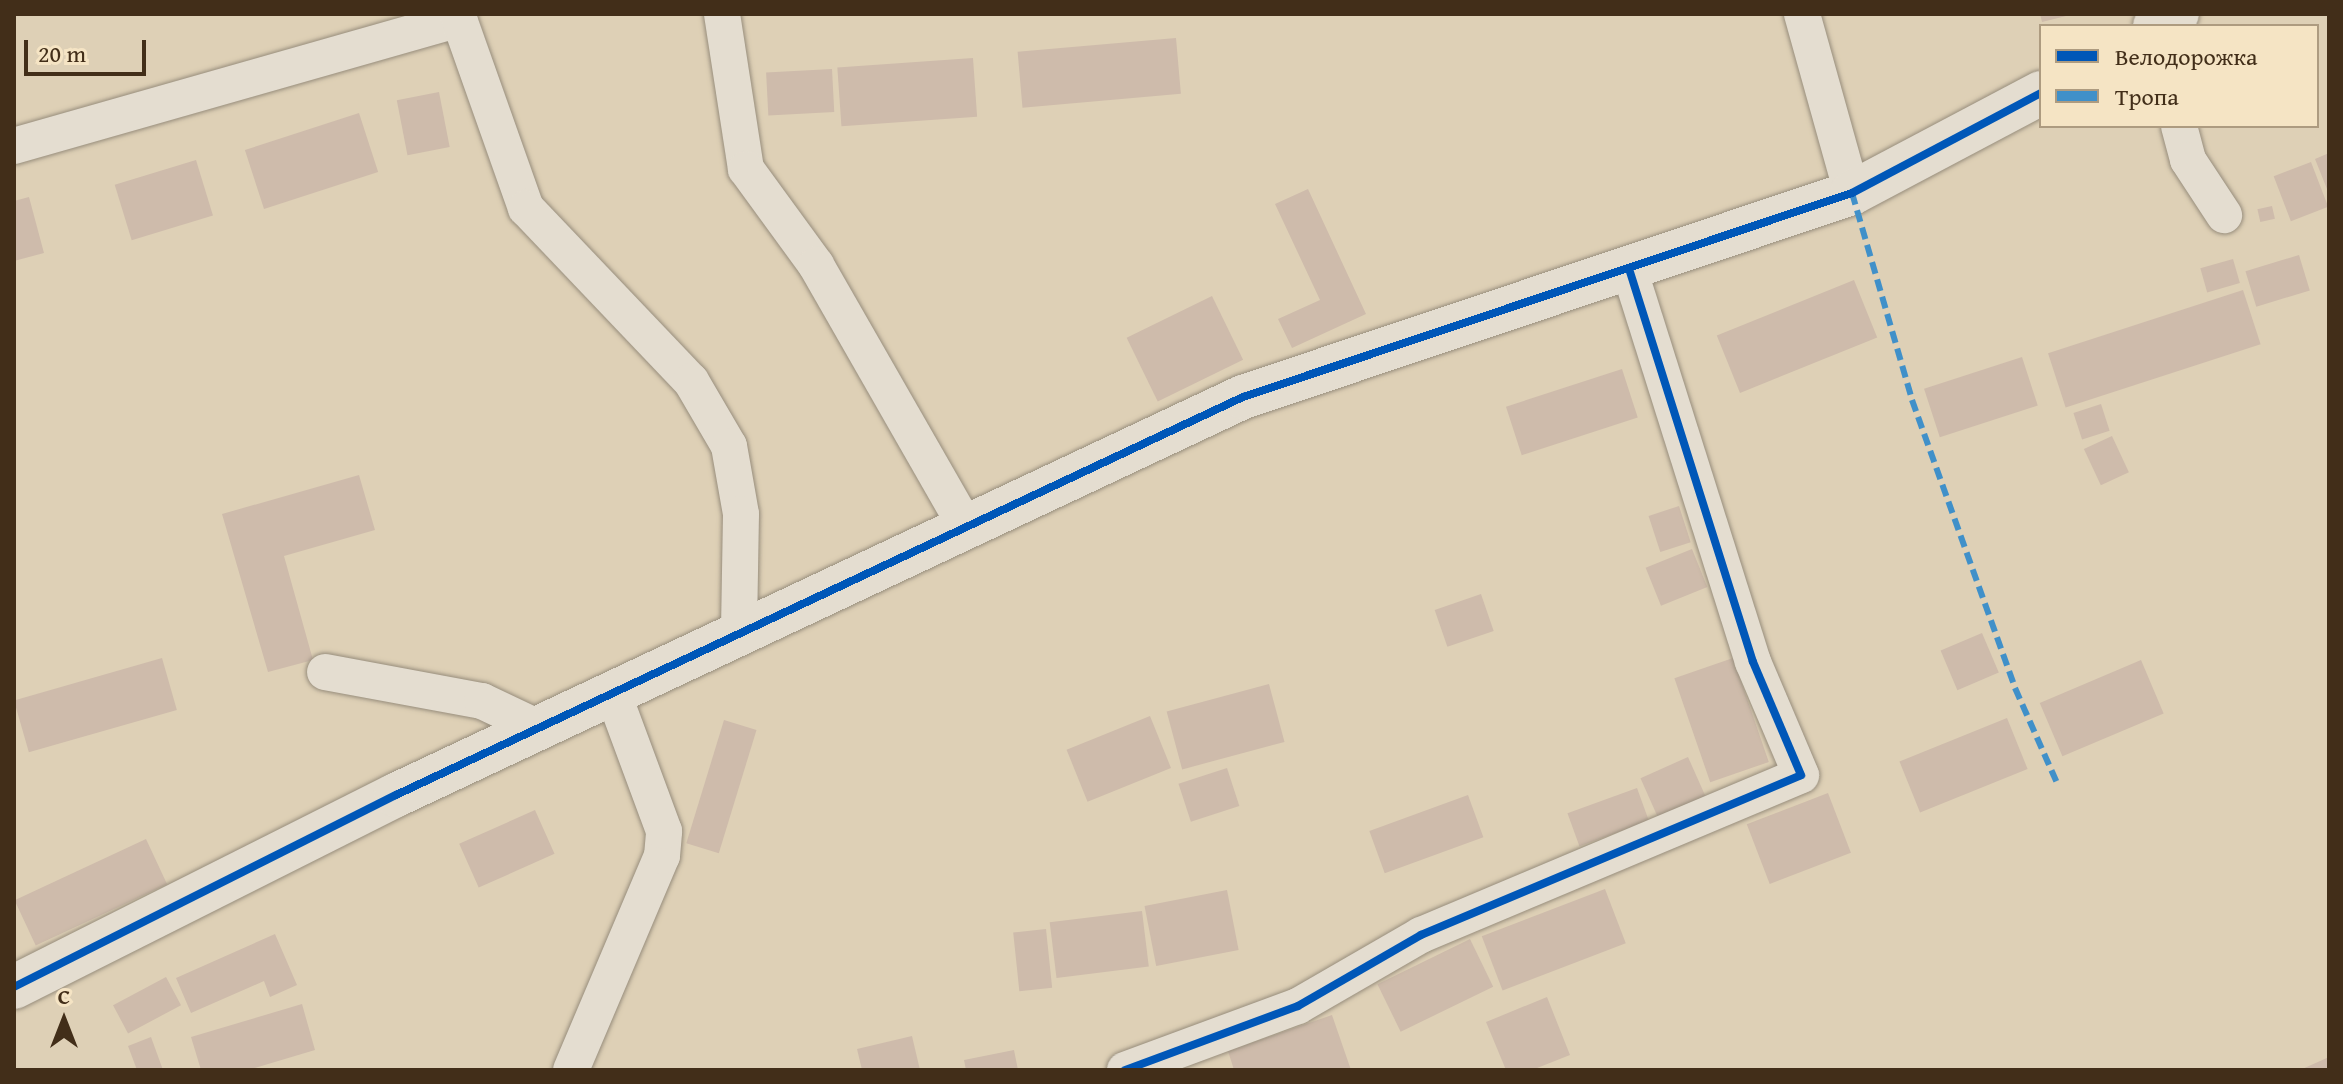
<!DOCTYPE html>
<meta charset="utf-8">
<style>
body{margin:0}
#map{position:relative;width:2343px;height:1084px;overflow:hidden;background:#ded0b6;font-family:"Gentium Book Plus",serif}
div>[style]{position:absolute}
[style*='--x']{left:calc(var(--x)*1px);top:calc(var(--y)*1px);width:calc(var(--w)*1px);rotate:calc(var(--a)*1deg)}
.building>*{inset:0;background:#cebbab;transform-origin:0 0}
.roads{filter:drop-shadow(0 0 2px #978d7c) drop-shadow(0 0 2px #978d7c)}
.minor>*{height:36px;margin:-18px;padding:0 18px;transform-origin:18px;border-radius:18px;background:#e4ddd0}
.tertiary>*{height:44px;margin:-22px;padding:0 22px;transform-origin:22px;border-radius:22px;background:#e4ddd0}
.quiet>*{height:6px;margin-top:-3px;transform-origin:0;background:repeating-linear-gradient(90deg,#4090c9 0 12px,transparent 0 18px)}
.cycleway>*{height:8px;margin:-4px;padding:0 4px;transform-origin:4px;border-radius:4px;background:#0057b8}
span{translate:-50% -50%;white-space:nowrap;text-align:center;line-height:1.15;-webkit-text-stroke:6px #f5e4c4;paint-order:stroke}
.frame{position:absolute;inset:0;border:16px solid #422e19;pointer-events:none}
.legend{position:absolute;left:2039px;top:24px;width:280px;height:104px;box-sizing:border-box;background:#f5e4c4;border:2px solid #ad9b80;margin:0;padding:10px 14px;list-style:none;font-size:24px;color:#422e19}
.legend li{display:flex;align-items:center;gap:16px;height:40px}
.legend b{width:40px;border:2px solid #ad9b80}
.north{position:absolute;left:24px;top:980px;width:80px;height:80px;-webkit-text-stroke:6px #f5e4c4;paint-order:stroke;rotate:0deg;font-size:22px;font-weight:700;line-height:32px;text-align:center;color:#422e19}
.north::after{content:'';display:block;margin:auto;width:28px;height:36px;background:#422e19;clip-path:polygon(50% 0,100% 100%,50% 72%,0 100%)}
.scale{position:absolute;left:24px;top:40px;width:122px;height:36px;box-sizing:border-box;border:4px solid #422e19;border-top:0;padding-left:10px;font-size:24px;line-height:28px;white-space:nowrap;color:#422e19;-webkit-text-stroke:6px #f5e4c4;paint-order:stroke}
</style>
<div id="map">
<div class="building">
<div style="clip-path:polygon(2040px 14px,2069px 14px,2070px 15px,2042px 22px)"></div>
<div style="left:1176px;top:38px;width:56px;height:159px;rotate:85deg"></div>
<div style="left:973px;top:58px;width:59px;height:136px;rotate:86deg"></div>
<div style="left:832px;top:69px;width:43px;height:66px;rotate:87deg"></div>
<div style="left:439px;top:92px;width:56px;height:43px;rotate:79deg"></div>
<div style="left:359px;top:113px;width:62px;height:120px;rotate:72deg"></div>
<div style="clip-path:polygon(2329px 153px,2329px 194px,2315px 159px)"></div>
<div style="left:196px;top:160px;width:58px;height:85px;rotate:73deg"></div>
<div style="left:2311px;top:162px;width:48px;height:40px;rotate:69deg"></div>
<div style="clip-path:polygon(1308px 189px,1366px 314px,1292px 348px,1278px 319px,1320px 300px,1275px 204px)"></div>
<div style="clip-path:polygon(29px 197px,44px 253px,14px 261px,14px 201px)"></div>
<div style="left:2272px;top:206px;width:13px;height:15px;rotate:77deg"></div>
<div style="left:2299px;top:255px;width:37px;height:56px;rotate:73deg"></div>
<div style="left:2233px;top:259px;width:25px;height:34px;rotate:74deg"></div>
<div style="left:1854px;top:280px;width:62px;height:148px;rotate:68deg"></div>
<div style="left:2243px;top:290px;width:57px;height:205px;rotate:72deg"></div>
<div style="left:1212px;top:296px;width:71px;height:95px;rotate:64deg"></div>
<div style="left:2022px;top:357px;width:51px;height:103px;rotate:72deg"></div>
<div style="left:1622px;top:369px;width:51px;height:122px;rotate:72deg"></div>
<div style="left:2101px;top:404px;width:28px;height:29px;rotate:72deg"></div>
<div style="left:2112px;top:436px;width:40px;height:31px;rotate:65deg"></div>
<div style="clip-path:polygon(359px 475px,375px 530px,284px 556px,313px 660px,268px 672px,222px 514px)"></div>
<div style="left:1679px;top:506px;width:38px;height:32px;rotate:72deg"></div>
<div style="left:1692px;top:549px;width:41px;height:50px;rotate:68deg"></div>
<div style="left:1481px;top:594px;width:39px;height:49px;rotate:71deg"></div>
<div style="left:1982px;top:633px;width:43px;height:45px;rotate:67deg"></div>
<div style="left:162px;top:658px;width:54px;height:154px;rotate:74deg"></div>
<div style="left:1733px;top:658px;width:110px;height:62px;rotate:71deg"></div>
<div style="left:2141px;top:660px;width:58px;height:110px;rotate:67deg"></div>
<div style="left:1269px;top:684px;width:60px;height:106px;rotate:75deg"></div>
<div style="left:1150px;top:716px;width:56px;height:90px;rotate:68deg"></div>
<div style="left:2007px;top:718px;width:55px;height:116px;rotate:68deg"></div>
<div style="left:724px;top:720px;width:34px;height:129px;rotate:17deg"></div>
<div style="left:1688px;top:757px;width:46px;height:52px;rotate:66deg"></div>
<div style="left:1227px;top:768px;width:40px;height:51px;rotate:72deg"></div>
<div style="left:1637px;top:788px;width:35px;height:74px;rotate:70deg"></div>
<div style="left:1828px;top:793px;width:64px;height:87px;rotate:69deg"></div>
<div style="left:1468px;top:795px;width:45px;height:105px;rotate:70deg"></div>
<div style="left:535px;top:810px;width:48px;height:83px;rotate:66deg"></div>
<div style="left:146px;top:839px;width:50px;height:145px;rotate:65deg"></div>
<div style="left:1605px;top:889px;width:58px;height:132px;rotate:69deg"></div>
<div style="left:1227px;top:890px;width:61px;height:84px;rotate:79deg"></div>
<div style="left:1142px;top:911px;width:56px;height:93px;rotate:83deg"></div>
<div style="left:1046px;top:929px;width:59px;height:33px;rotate:84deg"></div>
<div style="clip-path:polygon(275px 934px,297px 985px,270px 997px,264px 981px,191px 1013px,176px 978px)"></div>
<div style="left:1470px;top:939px;width:53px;height:103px;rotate:64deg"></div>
<div style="left:166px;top:977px;width:32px;height:60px;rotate:62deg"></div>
<div style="clip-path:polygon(1547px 997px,1570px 1055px,1532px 1070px,1506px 1070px,1486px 1022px)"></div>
<div style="clip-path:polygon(302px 1004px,315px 1050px,248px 1070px,201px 1070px,191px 1037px)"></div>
<div style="clip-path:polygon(1332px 1015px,1351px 1070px,1234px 1070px,1228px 1051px)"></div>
<div style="clip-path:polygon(912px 1036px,920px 1070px,862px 1070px,857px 1049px)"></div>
<div style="clip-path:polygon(151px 1037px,163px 1070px,137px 1070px,128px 1046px)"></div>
<div style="clip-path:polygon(1014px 1050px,1018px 1070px,966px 1070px,964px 1060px)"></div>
<div style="clip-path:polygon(2329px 1057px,2329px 1070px,2300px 1070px)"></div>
</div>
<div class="roads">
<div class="minor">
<div style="--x:722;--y:14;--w:157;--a:81.2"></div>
<div style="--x:746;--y:169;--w:119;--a:53.9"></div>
<div style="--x:816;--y:265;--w:302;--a:60.2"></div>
<div style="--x:1802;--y:14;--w:186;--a:74.4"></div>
<div style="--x:2179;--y:126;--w:35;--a:75"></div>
<div style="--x:2188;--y:160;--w:66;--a:56.8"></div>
<div style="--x:14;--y:146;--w:463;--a:-15.9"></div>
<div style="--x:459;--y:19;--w:201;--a:70.5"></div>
<div style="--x:526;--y:208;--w:239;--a:46.4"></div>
<div style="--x:691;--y:381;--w:75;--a:59.7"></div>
<div style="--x:729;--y:446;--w:69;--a:80"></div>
<div style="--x:741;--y:514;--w:120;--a:91"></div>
<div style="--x:325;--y:672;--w:160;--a:10.5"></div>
<div style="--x:482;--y:701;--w:63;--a:25.3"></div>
<div style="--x:571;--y:1070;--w:233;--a:-67"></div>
<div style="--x:662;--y:856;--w:25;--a:-85"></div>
<div style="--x:664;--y:831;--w:147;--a:-110.3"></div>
<div style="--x:1125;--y:1070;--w:184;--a:-20.3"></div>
<div style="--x:1298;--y:1006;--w:142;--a:-30"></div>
<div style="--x:1421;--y:935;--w:412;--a:-22.8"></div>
<div style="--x:1801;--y:775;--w:123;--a:-113"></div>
<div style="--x:1753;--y:662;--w:413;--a:-107.5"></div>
</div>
<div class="tertiary">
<div style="--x:2155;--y:26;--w:25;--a:-29"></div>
<div style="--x:14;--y:987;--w:428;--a:-26.7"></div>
<div style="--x:396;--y:795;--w:936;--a:-25.17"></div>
<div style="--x:1243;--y:397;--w:642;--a:-18.52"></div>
<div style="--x:1852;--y:193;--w:214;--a:-27.9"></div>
</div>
</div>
<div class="quiet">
<div style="--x:1852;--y:193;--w:216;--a:73.8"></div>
<div style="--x:1912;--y:400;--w:306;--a:70.3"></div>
<div style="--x:2015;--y:688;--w:106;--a:66.1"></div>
</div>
<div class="cycleway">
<div style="--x:14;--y:987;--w:428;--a:-26.7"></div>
<div style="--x:396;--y:795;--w:936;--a:-25.17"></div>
<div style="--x:1243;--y:397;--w:642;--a:-18.52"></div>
<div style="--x:1852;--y:193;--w:214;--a:-27.9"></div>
<div style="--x:1125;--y:1070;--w:184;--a:-20.3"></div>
<div style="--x:1298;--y:1006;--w:142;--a:-30"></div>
<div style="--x:1421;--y:935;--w:412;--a:-22.8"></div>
<div style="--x:1801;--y:775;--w:123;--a:-113"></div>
<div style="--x:1753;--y:662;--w:413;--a:-107.5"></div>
</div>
<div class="frame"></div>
<ul class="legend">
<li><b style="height:10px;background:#0057b8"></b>Велодорожка</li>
<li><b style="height:10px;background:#4090c9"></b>Тропа</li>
</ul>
<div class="north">С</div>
<div class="scale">20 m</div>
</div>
